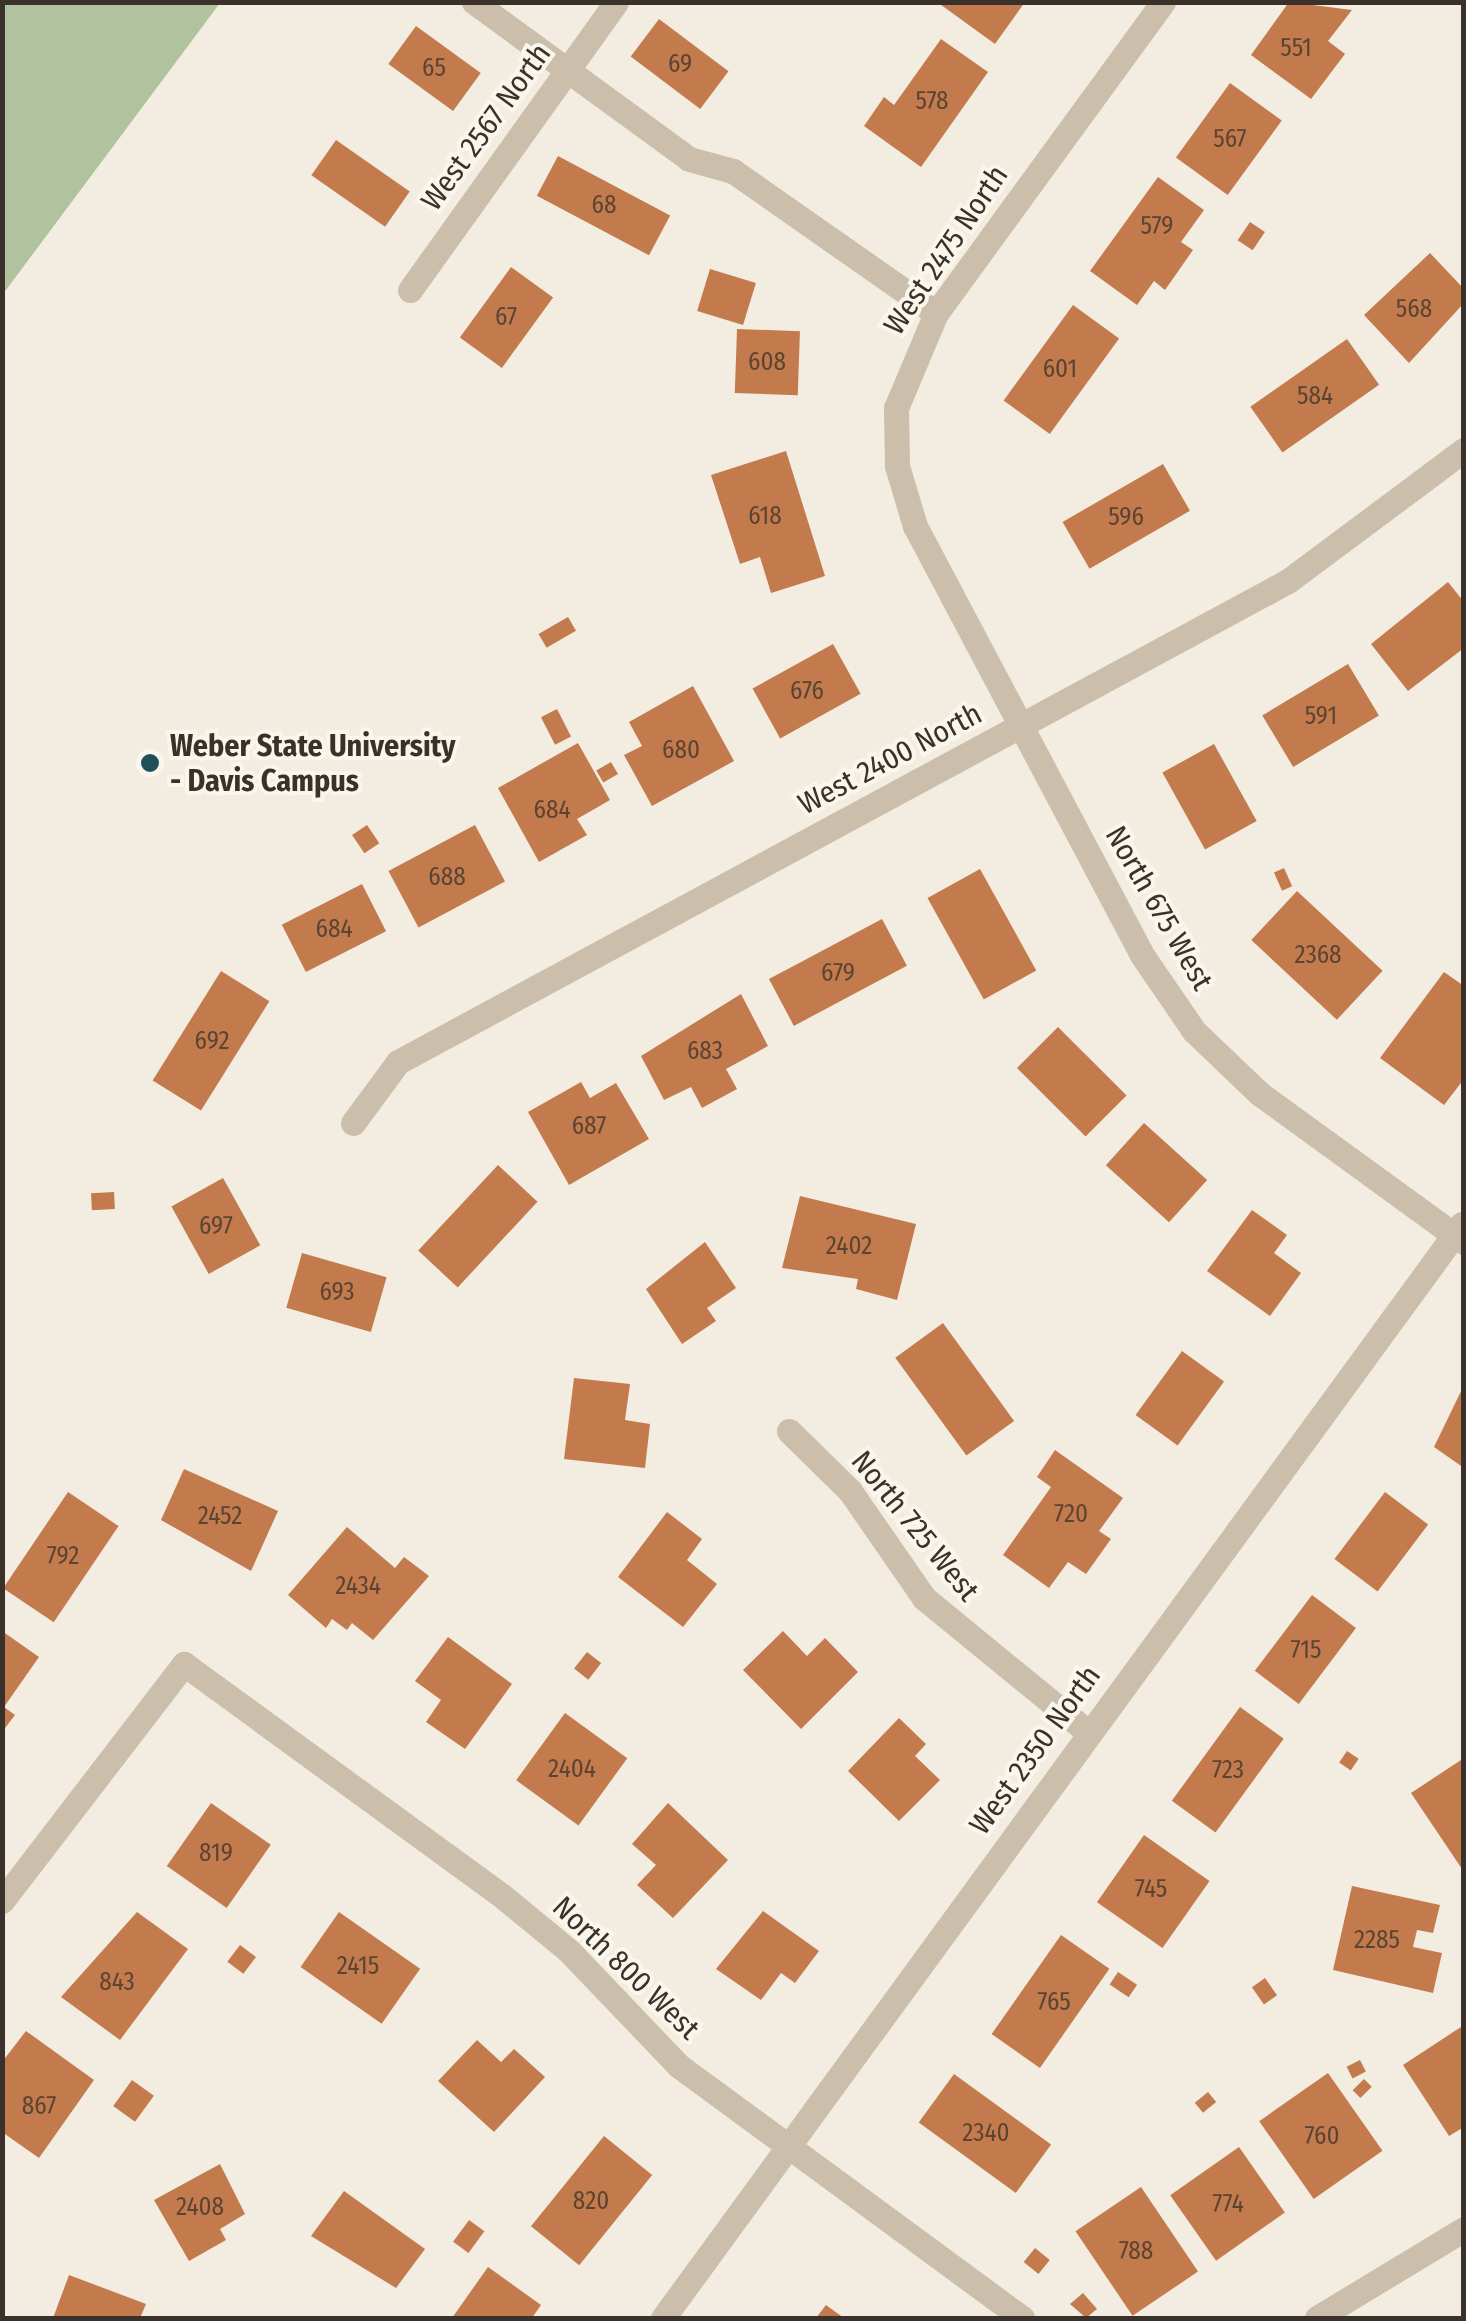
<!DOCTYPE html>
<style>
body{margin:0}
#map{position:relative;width:1466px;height:2321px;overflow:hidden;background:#f3ece0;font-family:"Fira Sans Condensed",sans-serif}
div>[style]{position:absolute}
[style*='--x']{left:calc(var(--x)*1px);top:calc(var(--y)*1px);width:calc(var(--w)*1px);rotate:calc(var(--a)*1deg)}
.green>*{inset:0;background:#b1c29f}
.building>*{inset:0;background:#c37b4d;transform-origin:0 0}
.lane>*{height:25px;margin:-12.5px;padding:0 12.5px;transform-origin:12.5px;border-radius:12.5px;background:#cbbeab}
.street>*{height:25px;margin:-12.5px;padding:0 12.5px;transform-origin:12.5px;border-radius:12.5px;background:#cbbeab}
.dots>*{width:28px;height:28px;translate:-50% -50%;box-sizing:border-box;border:5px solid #faf6ec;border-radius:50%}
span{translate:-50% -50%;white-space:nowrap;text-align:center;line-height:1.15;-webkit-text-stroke:8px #faf6ec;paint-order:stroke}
.number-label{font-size:25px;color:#5c4433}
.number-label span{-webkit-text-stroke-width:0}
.street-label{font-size:30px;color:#39312a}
.poi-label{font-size:30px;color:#39312a;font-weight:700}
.left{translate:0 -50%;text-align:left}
.frame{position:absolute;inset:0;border:5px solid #39312a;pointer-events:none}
</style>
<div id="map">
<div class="green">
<div style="clip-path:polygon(3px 2px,220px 3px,3px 294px)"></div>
</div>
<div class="building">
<div style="clip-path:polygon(937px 2px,1025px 2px,995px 44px)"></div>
<div style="clip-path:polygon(1289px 2px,1352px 10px,1328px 41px,1345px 54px,1311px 99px,1251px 55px)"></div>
<div style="left:659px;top:19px;width:87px;height:47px;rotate:37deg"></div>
<div style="left:416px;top:26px;width:80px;height:47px;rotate:36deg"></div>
<div style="clip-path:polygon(941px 39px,988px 72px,921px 167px,864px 126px,884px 97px,894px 105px)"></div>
<div style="left:1230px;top:83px;width:64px;height:92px;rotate:36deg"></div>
<div style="left:336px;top:140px;width:90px;height:43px;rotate:35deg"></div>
<div style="left:558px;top:156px;width:127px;height:45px;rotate:28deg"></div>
<div style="clip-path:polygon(1158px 177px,1204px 210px,1181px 242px,1193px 250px,1165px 290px,1154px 281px,1137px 305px,1090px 271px)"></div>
<div style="left:1250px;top:222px;width:18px;height:22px;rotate:34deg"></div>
<div style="clip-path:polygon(1430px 253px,1464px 289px,1464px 303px,1409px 363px,1364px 315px)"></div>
<div style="left:511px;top:267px;width:52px;height:87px;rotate:36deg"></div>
<div style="left:710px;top:269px;width:48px;height:44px;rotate:17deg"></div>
<div style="left:1073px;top:305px;width:57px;height:118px;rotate:36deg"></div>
<div style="left:737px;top:329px;width:63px;height:64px;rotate:2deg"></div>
<div style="left:1347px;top:339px;width:56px;height:118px;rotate:55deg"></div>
<div style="clip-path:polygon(786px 451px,825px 576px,771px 593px,760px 557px,740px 564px,711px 475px)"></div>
<div style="left:1163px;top:464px;width:54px;height:116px;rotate:60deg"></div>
<div style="clip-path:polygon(1448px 582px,1464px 602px,1464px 648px,1408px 691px,1371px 644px)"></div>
<div style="left:568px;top:617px;width:16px;height:34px;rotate:60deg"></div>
<div style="left:833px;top:644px;width:57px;height:92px;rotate:61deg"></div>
<div style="left:1348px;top:664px;width:60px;height:100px;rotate:59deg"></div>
<div style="clip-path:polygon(693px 686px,734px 761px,652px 806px,624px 755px,642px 746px,629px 722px)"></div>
<div style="left:557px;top:709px;width:31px;height:18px;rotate:63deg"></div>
<div style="clip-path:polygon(578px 743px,610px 800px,577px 819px,587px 835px,539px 862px,498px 788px)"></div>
<div style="left:1214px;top:744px;width:88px;height:59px;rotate:61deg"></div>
<div style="left:611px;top:762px;width:14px;height:17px;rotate:60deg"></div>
<div style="left:367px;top:825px;width:22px;height:18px;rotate:56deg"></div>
<div style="left:475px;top:825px;width:64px;height:98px;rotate:62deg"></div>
<div style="left:1284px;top:868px;width:20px;height:11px;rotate:66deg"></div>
<div style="left:980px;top:869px;width:116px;height:60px;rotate:61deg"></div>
<div style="left:362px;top:884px;width:53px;height:90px;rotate:63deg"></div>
<div style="left:1297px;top:891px;width:117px;height:67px;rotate:43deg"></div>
<div style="left:882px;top:919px;width:53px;height:128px;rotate:62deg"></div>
<div style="left:221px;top:971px;width:57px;height:129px;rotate:32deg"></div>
<div style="clip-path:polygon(1444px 972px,1464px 986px,1464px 1079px,1444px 1105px,1380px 1058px)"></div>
<div style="clip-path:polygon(741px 994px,768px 1046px,726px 1069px,737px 1089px,702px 1108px,691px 1087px,664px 1100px,641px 1056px)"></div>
<div style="left:1058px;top:1027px;width:97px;height:58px;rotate:45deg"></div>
<div style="clip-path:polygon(581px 1082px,590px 1098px,616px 1083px,649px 1139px,569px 1185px,528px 1112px)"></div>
<div style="left:1144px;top:1123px;width:85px;height:57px;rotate:42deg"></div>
<div style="left:498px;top:1165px;width:54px;height:117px;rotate:43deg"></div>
<div style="left:223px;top:1178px;width:77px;height:59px;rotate:61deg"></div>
<div style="left:114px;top:1192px;width:17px;height:23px;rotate:87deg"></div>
<div style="clip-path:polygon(800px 1196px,916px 1224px,897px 1300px,856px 1289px,858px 1279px,782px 1268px)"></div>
<div style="clip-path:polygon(1252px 1210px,1287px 1235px,1274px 1253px,1301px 1273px,1270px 1316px,1207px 1271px)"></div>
<div style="clip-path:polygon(705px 1242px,736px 1288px,707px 1308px,716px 1321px,682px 1344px,646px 1289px)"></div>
<div style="left:302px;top:1253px;width:88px;height:57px;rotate:16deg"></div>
<div style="left:943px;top:1323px;width:121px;height:59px;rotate:54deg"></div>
<div style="left:1182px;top:1351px;width:52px;height:79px;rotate:36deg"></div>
<div style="clip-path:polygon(574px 1378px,630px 1384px,625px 1420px,650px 1424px,645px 1468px,564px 1459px)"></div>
<div style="clip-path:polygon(1464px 1385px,1464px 1468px,1434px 1447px)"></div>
<div style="clip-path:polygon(1055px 1450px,1123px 1498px,1099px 1531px,1111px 1539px,1086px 1574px,1068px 1562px,1049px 1588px,1003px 1555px,1051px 1487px,1037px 1477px)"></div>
<div style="clip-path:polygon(184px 1469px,278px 1511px,251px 1571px,161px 1520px)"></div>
<div style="left:68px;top:1492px;width:61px;height:116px;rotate:34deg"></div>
<div style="left:1385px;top:1492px;width:54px;height:84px;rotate:37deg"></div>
<div style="clip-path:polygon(667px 1512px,702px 1539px,687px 1560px,717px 1584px,683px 1627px,618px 1577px)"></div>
<div style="clip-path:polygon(347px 1527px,395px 1568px,404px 1557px,429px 1576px,373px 1640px,352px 1623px,347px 1630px,332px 1619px,326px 1628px,288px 1595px)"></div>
<div style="left:1312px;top:1595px;width:55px;height:95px;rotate:37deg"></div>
<div style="clip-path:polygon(2px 1631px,39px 1657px,4px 1707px,15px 1715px,2px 1732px)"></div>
<div style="clip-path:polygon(783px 1631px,807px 1656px,825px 1638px,858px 1672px,801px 1729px,743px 1670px)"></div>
<div style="clip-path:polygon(448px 1637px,512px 1684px,465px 1749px,426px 1722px,441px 1700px,415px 1681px)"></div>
<div style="left:587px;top:1652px;width:18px;height:21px;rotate:38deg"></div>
<div style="left:1240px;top:1707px;width:54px;height:116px;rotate:36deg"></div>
<div style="left:565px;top:1713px;width:77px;height:83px;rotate:36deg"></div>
<div style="clip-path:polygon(899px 1718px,926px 1744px,915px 1756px,940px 1780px,899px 1821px,848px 1771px)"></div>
<div style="left:1347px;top:1751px;width:14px;height:14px;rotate:34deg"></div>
<div style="clip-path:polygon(1464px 1758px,1464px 1872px,1411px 1793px)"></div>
<div style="left:211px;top:1803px;width:73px;height:77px;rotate:35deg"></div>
<div style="clip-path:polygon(668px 1803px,728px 1860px,673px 1918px,637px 1885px,656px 1865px,632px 1844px)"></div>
<div style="left:1144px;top:1835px;width:80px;height:82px;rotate:35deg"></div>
<div style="clip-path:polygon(1352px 1886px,1440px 1905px,1433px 1933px,1417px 1930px,1413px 1947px,1442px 1953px,1433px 1993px,1333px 1970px)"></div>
<div style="clip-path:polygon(763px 1911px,819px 1951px,795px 1983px,781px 1973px,761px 2000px,716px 1969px)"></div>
<div style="clip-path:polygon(137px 1912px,188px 1949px,120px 2040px,61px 1997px)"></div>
<div style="left:339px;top:1912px;width:99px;height:67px;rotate:35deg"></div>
<div style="left:1061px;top:1935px;width:59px;height:121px;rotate:35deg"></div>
<div style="left:240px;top:1945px;width:20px;height:21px;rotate:37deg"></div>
<div style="left:1118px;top:1972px;width:23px;height:15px;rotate:34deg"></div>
<div style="left:1265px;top:1978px;width:21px;height:16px;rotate:55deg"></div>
<div style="clip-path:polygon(1464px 2025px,1464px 2127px,1449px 2136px,1403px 2065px)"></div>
<div style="clip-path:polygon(26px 2031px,94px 2080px,39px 2158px,2px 2132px,2px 2062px)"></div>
<div style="clip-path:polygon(477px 2040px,501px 2062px,514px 2049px,545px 2077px,494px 2132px,438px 2081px)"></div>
<div style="left:1360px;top:2060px;width:13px;height:15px;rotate:63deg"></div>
<div style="left:1328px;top:2073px;width:95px;height:84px;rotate:55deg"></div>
<div style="left:954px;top:2074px;width:120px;height:60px;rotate:36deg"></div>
<div style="left:1364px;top:2079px;width:11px;height:16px;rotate:45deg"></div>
<div style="left:132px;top:2080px;width:27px;height:32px;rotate:36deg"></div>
<div style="left:1208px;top:2092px;width:13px;height:17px;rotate:51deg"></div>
<div style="left:604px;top:2136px;width:62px;height:116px;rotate:39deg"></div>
<div style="left:1239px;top:2147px;width:80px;height:84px;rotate:55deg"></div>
<div style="clip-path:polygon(220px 2164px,245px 2214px,220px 2229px,226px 2240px,189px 2261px,154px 2200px)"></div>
<div style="left:1141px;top:2187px;width:102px;height:79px;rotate:56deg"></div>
<div style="clip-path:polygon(344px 2191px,425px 2249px,396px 2288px,311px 2236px)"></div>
<div style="left:469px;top:2220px;width:19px;height:27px;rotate:36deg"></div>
<div style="left:1035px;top:2248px;width:19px;height:18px;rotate:39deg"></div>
<div style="clip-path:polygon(488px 2267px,541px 2305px,532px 2318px,452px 2318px)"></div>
<div style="clip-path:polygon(69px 2275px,146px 2304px,140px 2318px,53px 2318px)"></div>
<div style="clip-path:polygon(1083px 2293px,1097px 2309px,1086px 2318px,1070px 2304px)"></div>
<div style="clip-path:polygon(826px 2305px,844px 2318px,816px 2318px)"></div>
</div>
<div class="lane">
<div style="--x:474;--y:2;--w:266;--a:36.1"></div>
<div style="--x:689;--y:159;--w:46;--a:15.3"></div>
<div style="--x:410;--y:290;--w:354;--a:-54.4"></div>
</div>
<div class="street">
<div style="--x:1163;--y:2;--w:385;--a:126.1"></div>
<div style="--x:936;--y:313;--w:103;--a:112.8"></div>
<div style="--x:896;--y:408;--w:58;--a:89"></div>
<div style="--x:897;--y:466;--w:63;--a:73.3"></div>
<div style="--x:915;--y:526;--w:485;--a:62.1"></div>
<div style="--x:1142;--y:955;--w:92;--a:55.6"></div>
<div style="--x:1194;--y:1031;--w:91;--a:43.7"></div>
<div style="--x:1260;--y:1094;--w:252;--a:36"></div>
<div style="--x:733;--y:171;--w:248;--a:35"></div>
<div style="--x:353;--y:1123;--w:76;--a:-53.6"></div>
<div style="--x:398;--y:1062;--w:1012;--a:-28.39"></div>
<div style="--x:1288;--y:581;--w:219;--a:-36.7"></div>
<div style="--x:789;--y:1431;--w:86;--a:44.5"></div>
<div style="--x:850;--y:1491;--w:130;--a:55.3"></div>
<div style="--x:924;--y:1598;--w:212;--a:39.3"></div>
<div style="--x:2;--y:1901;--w:299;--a:-52.5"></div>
<div style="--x:184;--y:1664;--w:392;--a:36.1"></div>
<div style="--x:501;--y:1895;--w:88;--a:39.5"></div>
<div style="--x:569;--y:1951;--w:159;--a:46.3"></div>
<div style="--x:679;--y:2066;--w:426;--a:36.3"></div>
<div style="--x:663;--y:2318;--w:1355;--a:-53.86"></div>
<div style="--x:1317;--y:2318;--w:172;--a:-31.2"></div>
</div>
<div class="dots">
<div style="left:150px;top:763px;background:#204e5a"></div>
</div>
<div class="number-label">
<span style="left:1296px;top:48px">551</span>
<span style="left:680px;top:64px">69</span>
<span style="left:434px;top:68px">65</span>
<span style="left:932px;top:101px">578</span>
<span style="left:1230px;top:139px">567</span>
<span style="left:604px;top:205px">68</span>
<span style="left:1157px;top:226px">579</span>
<span style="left:1414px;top:309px">568</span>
<span style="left:506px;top:317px">67</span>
<span style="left:767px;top:362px">608</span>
<span style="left:1060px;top:369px">601</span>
<span style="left:1315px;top:396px">584</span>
<span style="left:765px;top:516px">618</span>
<span style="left:1126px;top:517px">596</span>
<span style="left:807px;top:691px">676</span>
<span style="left:1321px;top:716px">591</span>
<span style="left:681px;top:750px">680</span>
<span style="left:552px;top:810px">684</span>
<span style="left:447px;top:877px">688</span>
<span style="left:334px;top:929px">684</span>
<span style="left:1318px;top:955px">2368</span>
<span style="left:838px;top:973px">679</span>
<span style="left:212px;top:1041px">692</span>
<span style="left:705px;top:1051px">683</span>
<span style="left:589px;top:1126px">687</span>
<span style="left:216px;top:1226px">697</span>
<span style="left:849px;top:1246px">2402</span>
<span style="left:337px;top:1292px">693</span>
<span style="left:1071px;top:1514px">720</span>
<span style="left:220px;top:1516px">2452</span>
<span style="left:63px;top:1556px">792</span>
<span style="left:358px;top:1586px">2434</span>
<span style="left:1306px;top:1650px">715</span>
<span style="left:572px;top:1769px">2404</span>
<span style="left:1228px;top:1770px">723</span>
<span style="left:216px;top:1853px">819</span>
<span style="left:1151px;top:1889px">745</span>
<span style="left:1377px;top:1940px">2285</span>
<span style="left:358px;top:1966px">2415</span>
<span style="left:117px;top:1982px">843</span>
<span style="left:1054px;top:2002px">765</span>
<span style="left:39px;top:2106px">867</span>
<span style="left:986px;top:2133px">2340</span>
<span style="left:1322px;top:2136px">760</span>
<span style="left:591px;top:2201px">820</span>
<span style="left:1228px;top:2204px">774</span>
<span style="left:200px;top:2207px">2408</span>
<span style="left:1136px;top:2251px">788</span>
</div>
<div class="street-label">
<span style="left:486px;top:127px;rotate:-54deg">West 2567 North</span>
<span style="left:946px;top:250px;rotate:-56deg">West 2475 North</span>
<span style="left:890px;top:759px;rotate:-28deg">West 2400 North</span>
<span style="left:1159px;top:908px;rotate:60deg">North 675 West</span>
<span style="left:915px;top:1526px;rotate:51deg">North 725 West</span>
<span style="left:1035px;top:1750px;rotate:-54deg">West 2350 North</span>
<span style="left:626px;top:1968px;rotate:44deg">North 800 West</span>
</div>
<div class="poi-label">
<span class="left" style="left:170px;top:763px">Weber State University<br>- Davis Campus</span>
</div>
<div class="frame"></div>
</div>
